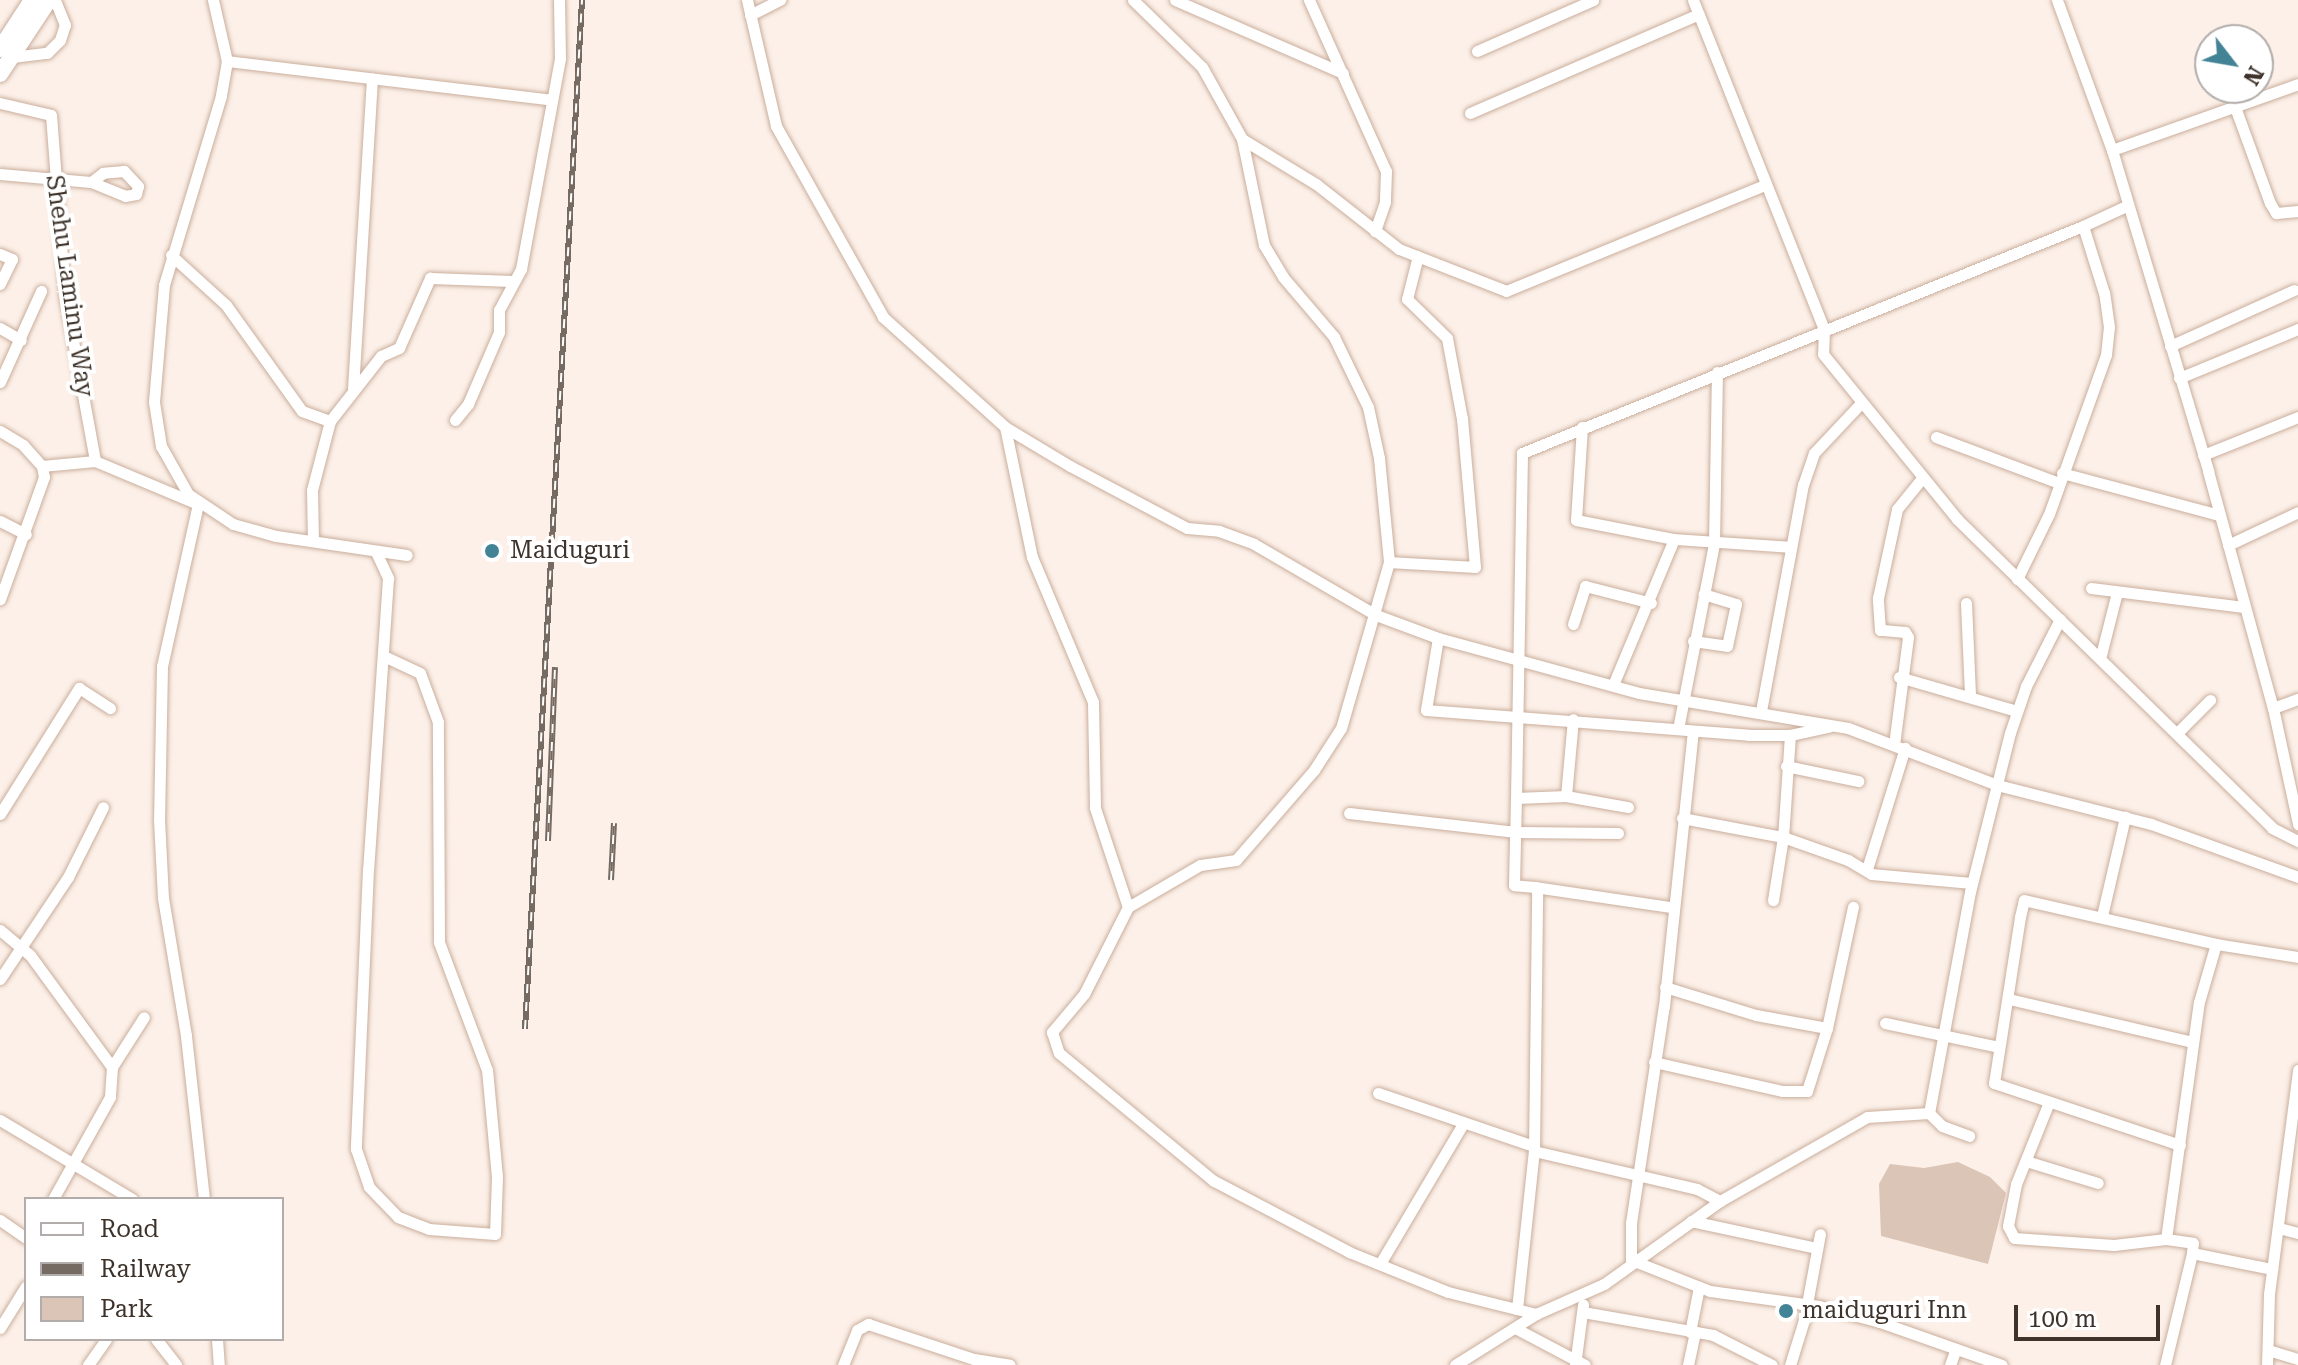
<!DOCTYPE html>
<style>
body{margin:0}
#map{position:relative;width:2298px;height:1365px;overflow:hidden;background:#fcf0e8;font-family:"Roboto Serif",serif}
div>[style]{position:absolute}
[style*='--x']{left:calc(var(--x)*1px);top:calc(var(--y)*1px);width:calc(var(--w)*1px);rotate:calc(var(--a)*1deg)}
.green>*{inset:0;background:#dbc5b7}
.roads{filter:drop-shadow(0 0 2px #caae9c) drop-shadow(0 0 2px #caae9c)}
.minor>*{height:11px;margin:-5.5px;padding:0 5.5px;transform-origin:5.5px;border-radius:5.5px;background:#fff}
.highway>*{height:16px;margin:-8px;padding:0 8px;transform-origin:8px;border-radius:8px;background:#fff}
.rail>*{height:6px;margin-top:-3px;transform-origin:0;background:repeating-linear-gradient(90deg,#fff 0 9px,#766b63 0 18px);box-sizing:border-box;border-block:2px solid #766b63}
.dots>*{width:22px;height:22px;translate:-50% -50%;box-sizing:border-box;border:4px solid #fff;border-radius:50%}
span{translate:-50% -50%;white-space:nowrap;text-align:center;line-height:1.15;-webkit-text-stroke:8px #fff;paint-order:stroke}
.street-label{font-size:24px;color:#3e332b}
.poi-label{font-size:24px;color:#3e332b}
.left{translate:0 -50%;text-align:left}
.legend{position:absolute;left:24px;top:1197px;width:260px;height:144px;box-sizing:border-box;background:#fff;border:2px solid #b2adaa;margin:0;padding:10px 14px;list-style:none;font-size:24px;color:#3e332b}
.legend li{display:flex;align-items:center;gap:16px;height:40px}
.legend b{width:40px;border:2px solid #b2adaa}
.north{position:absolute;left:2194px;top:24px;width:80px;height:80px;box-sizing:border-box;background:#fff;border:2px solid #b2adaa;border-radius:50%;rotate:121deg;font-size:22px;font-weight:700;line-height:32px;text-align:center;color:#3e332b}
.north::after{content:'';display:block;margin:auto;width:28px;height:36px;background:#438396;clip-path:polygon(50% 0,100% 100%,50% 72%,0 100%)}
.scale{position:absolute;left:2014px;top:1305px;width:146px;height:36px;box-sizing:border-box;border:4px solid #3e332b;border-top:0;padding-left:10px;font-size:24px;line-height:28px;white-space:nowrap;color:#3e332b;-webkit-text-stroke:6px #fff;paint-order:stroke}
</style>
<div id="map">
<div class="green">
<div style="clip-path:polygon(1958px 1162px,1990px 1177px,2006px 1193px,1988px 1264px,1881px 1236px,1879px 1184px,1890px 1164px,1924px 1168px)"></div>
</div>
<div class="roads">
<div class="minor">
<div style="--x:213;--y:0;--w:63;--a:77.1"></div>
<div style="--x:227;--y:61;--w:36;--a:100"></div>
<div style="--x:221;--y:96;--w:197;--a:106.8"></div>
<div style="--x:164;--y:285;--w:117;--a:94.9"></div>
<div style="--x:154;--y:402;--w:45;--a:81"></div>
<div style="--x:161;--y:446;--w:55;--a:60.6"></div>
<div style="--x:188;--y:494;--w:54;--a:33.7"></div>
<div style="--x:233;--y:524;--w:45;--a:15.6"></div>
<div style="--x:276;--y:536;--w:132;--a:8.3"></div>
<div style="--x:747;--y:0;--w:129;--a:77"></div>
<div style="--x:776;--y:126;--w:219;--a:60.7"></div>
<div style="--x:883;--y:317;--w:164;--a:42"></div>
<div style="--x:1005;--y:427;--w:76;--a:31"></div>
<div style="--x:1070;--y:466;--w:132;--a:27.9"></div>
<div style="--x:1187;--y:528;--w:32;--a:5"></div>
<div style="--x:1219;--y:531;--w:37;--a:20"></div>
<div style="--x:1254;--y:544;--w:141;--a:30.2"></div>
<div style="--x:1376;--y:615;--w:66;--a:20.4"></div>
<div style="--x:1438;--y:638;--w:208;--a:15.3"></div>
<div style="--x:1639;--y:693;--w:212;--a:9.5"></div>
<div style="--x:1848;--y:728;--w:160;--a:20.9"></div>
<div style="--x:1997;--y:785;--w:159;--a:14.2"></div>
<div style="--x:2151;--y:824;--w:156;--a:19.8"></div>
<div style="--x:1133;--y:0;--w:96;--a:44.2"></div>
<div style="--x:1202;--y:67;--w:82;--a:60.9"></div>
<div style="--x:1242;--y:139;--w:87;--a:31.3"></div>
<div style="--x:1316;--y:184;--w:105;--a:38.1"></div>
<div style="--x:1399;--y:249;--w:115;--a:21.4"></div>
<div style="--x:1506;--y:291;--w:279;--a:-22.3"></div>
<div style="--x:1175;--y:0;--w:183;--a:23.5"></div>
<div style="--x:1309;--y:0;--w:188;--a:65.8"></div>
<div style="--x:1386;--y:171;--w:31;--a:92"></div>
<div style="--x:1385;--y:202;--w:31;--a:109"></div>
<div style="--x:1693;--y:0;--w:354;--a:68.3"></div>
<div style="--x:1824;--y:329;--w:25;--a:92"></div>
<div style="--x:1823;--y:354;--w:213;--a:50.9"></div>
<div style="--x:1957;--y:519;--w:441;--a:44.4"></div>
<div style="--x:2272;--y:828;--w:29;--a:27"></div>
<div style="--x:2057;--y:0;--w:160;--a:69.9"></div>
<div style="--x:2112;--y:150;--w:335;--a:73.3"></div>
<div style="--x:2208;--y:471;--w:246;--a:74.7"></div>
<div style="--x:2273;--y:708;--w:119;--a:77.8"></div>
<div style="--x:750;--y:15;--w:34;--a:-27"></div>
<div style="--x:1477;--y:51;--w:127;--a:-23.7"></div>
<div style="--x:12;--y:57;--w:35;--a:-7"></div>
<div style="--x:47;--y:53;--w:18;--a:-45"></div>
<div style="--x:60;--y:40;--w:16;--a:-72"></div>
<div style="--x:65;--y:25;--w:27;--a:-112"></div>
<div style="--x:227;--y:61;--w:327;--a:6.8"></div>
<div style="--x:0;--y:103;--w:52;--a:13.2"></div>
<div style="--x:51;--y:115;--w:183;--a:85.6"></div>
<div style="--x:65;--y:297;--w:167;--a:79.6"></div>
<div style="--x:2235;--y:107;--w:102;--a:70"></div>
<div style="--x:2270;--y:203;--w:12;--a:59"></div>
<div style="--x:2276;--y:213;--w:22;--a:-5"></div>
<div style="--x:1470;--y:113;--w:249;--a:-23.4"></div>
<div style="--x:1242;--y:139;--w:108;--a:78.3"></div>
<div style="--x:1264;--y:245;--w:37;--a:59"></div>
<div style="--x:1283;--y:277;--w:79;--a:49.6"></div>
<div style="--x:1334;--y:337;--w:78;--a:64.1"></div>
<div style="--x:1368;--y:407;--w:52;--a:77.8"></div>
<div style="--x:1379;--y:458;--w:104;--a:84.5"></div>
<div style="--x:1389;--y:562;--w:173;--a:106.1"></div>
<div style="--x:1341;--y:728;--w:50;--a:122.7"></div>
<div style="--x:1314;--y:770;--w:119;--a:130.9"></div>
<div style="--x:1236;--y:860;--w:36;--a:172"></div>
<div style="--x:1200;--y:865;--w:83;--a:149.7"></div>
<div style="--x:1128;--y:907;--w:97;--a:116.8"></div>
<div style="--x:1084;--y:994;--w:50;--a:130.1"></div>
<div style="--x:1052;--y:1032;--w:22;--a:72"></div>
<div style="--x:1059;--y:1053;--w:201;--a:39.6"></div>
<div style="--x:1214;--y:1181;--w:153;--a:27.7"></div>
<div style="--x:1349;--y:1252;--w:107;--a:22"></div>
<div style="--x:1448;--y:1292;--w:91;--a:14"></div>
<div style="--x:2112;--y:150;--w:197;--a:-19.5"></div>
<div style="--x:0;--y:174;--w:91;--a:5"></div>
<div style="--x:91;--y:182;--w:37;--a:22"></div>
<div style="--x:125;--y:196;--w:11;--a:-10"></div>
<div style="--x:136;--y:194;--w:8;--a:-76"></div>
<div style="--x:138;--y:186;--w:21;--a:-133"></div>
<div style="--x:124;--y:171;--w:21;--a:175"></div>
<div style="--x:103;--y:173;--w:15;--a:143"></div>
<div style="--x:0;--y:254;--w:13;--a:23"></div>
<div style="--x:12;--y:259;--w:28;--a:116"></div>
<div style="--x:171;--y:255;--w:74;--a:42.3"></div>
<div style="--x:226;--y:305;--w:130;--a:54.4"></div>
<div style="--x:302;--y:411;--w:30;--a:20"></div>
<div style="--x:0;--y:328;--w:24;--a:30"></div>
<div style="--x:2170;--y:346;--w:136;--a:-24.3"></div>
<div style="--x:2179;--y:378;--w:129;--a:-22.4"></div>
<div style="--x:0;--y:382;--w:100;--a:-65.7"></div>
<div style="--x:353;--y:389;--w:311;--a:-86.5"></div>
<div style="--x:455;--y:420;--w:21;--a:-51"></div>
<div style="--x:468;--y:404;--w:78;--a:-66.7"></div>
<div style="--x:499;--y:332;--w:22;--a:-90"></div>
<div style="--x:499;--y:310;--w:47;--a:-61.8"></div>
<div style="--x:521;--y:269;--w:215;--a:-79.5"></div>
<div style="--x:560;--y:58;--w:58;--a:-91"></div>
<div style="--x:1005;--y:427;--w:133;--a:78.3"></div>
<div style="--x:1032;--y:557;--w:157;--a:67.2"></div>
<div style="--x:1093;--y:702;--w:106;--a:88.9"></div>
<div style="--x:1095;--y:808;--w:104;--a:71.6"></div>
<div style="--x:1582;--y:427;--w:93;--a:93.7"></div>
<div style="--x:1576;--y:520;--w:100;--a:11"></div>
<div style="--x:1674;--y:539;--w:117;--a:3.9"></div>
<div style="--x:0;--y:431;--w:27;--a:31"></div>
<div style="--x:23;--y:445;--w:28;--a:48"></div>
<div style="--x:42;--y:466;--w:11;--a:80"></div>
<div style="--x:44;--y:477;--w:130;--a:109.8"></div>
<div style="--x:1936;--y:437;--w:131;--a:20.5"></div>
<div style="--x:2203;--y:455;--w:102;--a:-21.8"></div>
<div style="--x:42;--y:466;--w:53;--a:-5.4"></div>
<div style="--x:95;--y:461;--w:112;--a:22.7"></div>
<div style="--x:198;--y:504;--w:166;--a:102.5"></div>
<div style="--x:162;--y:666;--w:153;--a:91.1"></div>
<div style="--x:159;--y:819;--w:79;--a:87.1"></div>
<div style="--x:163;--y:898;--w:140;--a:80.5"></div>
<div style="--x:186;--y:1036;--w:164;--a:83.7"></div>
<div style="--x:2062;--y:473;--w:163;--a:15"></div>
<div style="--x:0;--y:521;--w:29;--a:27"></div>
<div style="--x:313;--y:541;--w:51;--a:-91.1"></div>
<div style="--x:312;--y:490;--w:71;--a:-75.4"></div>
<div style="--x:330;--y:421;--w:83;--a:-51.9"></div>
<div style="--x:381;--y:356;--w:20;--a:-24"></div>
<div style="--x:399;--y:348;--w:77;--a:-66.1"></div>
<div style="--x:430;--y:278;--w:83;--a:2.1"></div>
<div style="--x:2228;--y:545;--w:77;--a:-25.2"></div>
<div style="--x:376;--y:552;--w:29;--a:65"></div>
<div style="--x:388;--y:578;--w:292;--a:93.9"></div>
<div style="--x:368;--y:869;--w:280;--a:92.5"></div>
<div style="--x:356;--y:1149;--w:40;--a:71.1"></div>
<div style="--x:369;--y:1187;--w:42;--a:46"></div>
<div style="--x:398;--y:1217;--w:33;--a:21"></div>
<div style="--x:429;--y:1229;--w:66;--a:4.3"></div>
<div style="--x:495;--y:1234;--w:57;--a:-88"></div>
<div style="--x:497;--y:1177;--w:107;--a:-95.3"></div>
<div style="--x:487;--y:1070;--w:137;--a:-110.6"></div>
<div style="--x:439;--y:942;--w:220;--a:-90.3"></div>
<div style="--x:438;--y:722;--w:52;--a:-110.2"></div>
<div style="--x:420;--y:673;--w:40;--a:-155"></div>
<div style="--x:1389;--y:562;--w:86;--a:3.3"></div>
<div style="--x:1475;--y:567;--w:149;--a:-95"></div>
<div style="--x:1462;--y:419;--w:82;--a:-100.5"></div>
<div style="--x:1447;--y:338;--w:56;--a:-135.7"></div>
<div style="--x:1407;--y:299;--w:44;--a:-75.7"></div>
<div style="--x:2017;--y:579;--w:72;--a:-63.8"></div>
<div style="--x:2049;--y:514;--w:169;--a:-70.3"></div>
<div style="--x:2106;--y:355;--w:28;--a:-84"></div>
<div style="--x:2109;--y:327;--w:34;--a:-98"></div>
<div style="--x:2104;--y:293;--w:70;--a:-107.4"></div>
<div style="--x:2083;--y:226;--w:47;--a:-24.9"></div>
<div style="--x:2091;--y:588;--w:154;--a:7.1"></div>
<div style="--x:1966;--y:603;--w:91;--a:87.5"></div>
<div style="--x:1573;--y:624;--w:40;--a:-72"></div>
<div style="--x:1585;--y:586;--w:68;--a:14.4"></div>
<div style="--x:1438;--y:638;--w:73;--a:99.5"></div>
<div style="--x:1426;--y:710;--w:324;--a:4.4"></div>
<div style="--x:1749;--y:735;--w:41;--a:0"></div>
<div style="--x:1790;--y:735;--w:40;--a:-12"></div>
<div style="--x:1693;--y:641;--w:34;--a:8"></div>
<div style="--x:1727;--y:646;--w:43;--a:-77.9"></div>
<div style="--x:1736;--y:604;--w:34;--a:-163"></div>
<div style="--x:2101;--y:655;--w:65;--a:-75.7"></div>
<div style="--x:1899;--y:677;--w:123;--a:16.1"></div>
<div style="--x:1613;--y:685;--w:158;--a:-67.3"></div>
<div style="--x:2273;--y:708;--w:27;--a:-20"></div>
<div style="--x:1761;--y:711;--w:230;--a:-79.5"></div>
<div style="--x:1803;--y:485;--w:34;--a:-71"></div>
<div style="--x:1814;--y:453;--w:69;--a:-46.8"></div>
<div style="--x:1678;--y:729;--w:189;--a:-79"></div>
<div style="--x:1714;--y:543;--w:171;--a:-89"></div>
<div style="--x:2179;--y:731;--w:44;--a:-45"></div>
<div style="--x:1790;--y:735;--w:102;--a:93.9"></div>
<div style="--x:1783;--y:837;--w:69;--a:19.5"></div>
<div style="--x:1848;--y:860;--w:27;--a:31"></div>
<div style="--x:1871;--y:874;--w:101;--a:5.1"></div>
<div style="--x:1894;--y:745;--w:109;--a:-82.6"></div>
<div style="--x:1908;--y:637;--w:6;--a:-121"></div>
<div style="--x:1905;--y:632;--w:25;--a:-175"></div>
<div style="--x:1880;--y:630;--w:32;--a:-94"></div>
<div style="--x:1878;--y:598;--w:91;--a:-77.9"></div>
<div style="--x:1897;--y:509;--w:41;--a:-50.9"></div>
<div style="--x:1786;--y:766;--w:74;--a:11.8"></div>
<div style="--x:1566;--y:796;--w:63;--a:10.1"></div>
<div style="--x:1516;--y:798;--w:345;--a:-89"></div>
<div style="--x:1522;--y:453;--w:605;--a:-22.03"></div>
<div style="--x:1349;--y:813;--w:168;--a:6.5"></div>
<div style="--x:1516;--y:832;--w:102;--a:0.6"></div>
<div style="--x:0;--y:814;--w:149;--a:-57.9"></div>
<div style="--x:79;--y:688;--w:37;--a:33"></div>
<div style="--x:1682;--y:818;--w:103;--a:10.7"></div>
<div style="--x:1783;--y:837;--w:64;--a:99"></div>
<div style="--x:1867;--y:869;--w:127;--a:-72.6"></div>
<div style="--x:1535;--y:887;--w:137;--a:8.4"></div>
<div style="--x:2102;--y:916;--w:102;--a:-76.9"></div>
<div style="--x:0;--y:930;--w:39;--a:40"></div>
<div style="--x:30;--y:955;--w:139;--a:53.8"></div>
<div style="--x:112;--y:1067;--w:30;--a:94"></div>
<div style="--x:110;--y:1097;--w:117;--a:119.2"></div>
<div style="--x:0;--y:979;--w:123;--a:-56.3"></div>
<div style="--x:68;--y:877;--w:78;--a:-63.4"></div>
<div style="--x:1665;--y:987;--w:95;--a:17.1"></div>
<div style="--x:1756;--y:1015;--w:72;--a:10.4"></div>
<div style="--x:2009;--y:999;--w:189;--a:13.2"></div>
<div style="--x:1885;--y:1023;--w:116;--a:11.9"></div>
<div style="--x:1654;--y:1062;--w:132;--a:12.7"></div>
<div style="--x:1783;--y:1091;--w:24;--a:0"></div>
<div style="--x:1807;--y:1091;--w:66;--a:-72.4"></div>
<div style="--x:1827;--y:1028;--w:124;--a:-77.9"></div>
<div style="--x:112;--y:1067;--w:59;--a:-57.4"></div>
<div style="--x:1378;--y:1093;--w:165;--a:18.8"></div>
<div style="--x:2049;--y:1102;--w:88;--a:111.9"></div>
<div style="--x:2016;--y:1184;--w:43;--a:100.8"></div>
<div style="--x:2008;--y:1226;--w:13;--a:63"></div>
<div style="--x:2014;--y:1238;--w:100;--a:4"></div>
<div style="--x:2114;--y:1245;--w:52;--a:-6.6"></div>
<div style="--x:2166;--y:1239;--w:27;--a:8"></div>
<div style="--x:2193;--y:1243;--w:10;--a:96"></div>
<div style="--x:2192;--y:1253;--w:82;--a:11.3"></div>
<div style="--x:1929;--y:1113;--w:225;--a:-79.5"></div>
<div style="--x:1970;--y:892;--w:164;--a:-75.9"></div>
<div style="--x:2010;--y:733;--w:50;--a:-71.2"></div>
<div style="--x:2026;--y:686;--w:75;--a:-63.1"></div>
<div style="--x:0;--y:1120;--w:154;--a:30.9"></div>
<div style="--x:2180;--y:1145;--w:196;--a:-161.6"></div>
<div style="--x:1994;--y:1083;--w:168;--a:-81.1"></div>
<div style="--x:2020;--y:917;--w:17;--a:-77"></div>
<div style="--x:2024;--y:900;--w:197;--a:12.9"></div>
<div style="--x:1534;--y:1151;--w:167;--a:13.1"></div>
<div style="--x:1697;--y:1189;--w:26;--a:28"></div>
<div style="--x:2026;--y:1161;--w:75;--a:17"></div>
<div style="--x:0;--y:1220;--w:32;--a:35"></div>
<div style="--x:1691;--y:1221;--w:129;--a:12.1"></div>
<div style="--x:2279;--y:1228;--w:20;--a:15"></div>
<div style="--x:2166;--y:1239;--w:239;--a:-82.1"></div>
<div style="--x:2199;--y:1002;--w:60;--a:-73.7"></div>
<div style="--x:2216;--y:944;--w:83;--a:9"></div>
<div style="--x:1634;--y:1261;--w:82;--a:21.5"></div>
<div style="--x:1710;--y:1291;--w:110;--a:7.8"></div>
<div style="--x:1819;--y:1306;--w:63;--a:14.7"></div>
<div style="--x:1880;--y:1322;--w:129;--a:19.4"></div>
<div style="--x:1381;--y:1262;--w:161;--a:-59.3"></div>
<div style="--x:1631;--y:1263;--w:40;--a:-90"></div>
<div style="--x:1631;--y:1223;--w:219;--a:-81.4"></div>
<div style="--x:1664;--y:1006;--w:276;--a:-84"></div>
<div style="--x:1807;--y:1304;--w:71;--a:-79.5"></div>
<div style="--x:1517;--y:1309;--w:159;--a:-83.9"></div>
<div style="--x:1534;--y:1151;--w:259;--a:-89.3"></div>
<div style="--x:1537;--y:892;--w:5;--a:-112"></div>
<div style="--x:1535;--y:887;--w:21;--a:-175"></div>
<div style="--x:1514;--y:885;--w:87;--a:-88.7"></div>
<div style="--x:1516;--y:798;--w:50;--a:-2.3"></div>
<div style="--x:1566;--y:796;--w:77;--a:-84.8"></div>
<div style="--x:1583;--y:1312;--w:132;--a:10"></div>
<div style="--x:1713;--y:1335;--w:66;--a:27"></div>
<div style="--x:0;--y:1328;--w:49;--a:-58.2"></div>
<div style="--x:1515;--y:1328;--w:79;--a:27.9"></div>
<div style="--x:1690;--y:1332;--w:46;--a:-78.7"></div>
<div style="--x:156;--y:1339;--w:33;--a:52"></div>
<div style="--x:217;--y:1339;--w:26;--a:86"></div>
<div style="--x:2268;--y:1350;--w:31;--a:17"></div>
<div style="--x:88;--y:1365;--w:32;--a:-55"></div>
<div style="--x:843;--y:1365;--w:38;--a:-68"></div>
<div style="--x:857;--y:1330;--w:13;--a:-29"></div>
<div style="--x:868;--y:1324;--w:112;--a:18.3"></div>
<div style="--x:974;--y:1359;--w:36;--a:9"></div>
<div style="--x:1455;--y:1365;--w:96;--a:-32.2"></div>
<div style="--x:1536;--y:1314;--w:74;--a:-23.8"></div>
<div style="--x:1604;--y:1284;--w:143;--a:-35.6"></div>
<div style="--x:1720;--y:1201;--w:169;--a:-29.7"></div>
<div style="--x:1867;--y:1117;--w:62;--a:-3.7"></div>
<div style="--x:1929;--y:1113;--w:18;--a:45"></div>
<div style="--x:1942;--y:1126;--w:29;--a:20"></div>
<div style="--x:1575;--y:1365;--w:61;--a:-82.4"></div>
<div style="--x:1688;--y:1365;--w:34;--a:-78"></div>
<div style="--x:1790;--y:1365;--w:64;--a:-72.7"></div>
<div style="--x:1950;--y:1365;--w:15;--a:-70"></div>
<div style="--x:2165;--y:1365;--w:115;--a:-76.4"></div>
<div style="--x:2267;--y:1365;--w:71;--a:-88.4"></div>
<div style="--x:2269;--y:1294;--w:226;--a:-82.6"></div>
</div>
<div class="highway">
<div style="--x:0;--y:49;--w:59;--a:-56.9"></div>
<div style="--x:0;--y:74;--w:89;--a:-56.5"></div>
</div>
</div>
<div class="rail">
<div style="--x:548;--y:841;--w:174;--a:-87.7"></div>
<div style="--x:611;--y:880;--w:57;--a:-87"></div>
<div style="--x:525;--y:1029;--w:1031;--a:-86.83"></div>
</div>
<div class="dots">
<div style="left:492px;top:551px;background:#438396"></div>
<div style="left:1786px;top:1311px;background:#438396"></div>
</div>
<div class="street-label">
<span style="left:69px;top:286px;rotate:82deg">Shehu Laminu Way</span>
</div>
<div class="poi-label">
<span class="left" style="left:510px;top:551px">Maiduguri</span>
<span class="left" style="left:1802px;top:1311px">maiduguri Inn</span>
</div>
<ul class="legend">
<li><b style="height:10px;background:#fff"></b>Road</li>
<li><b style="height:10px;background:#766b63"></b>Railway</li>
<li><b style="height:22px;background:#dbc5b7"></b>Park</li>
</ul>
<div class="north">N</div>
<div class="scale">100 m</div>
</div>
